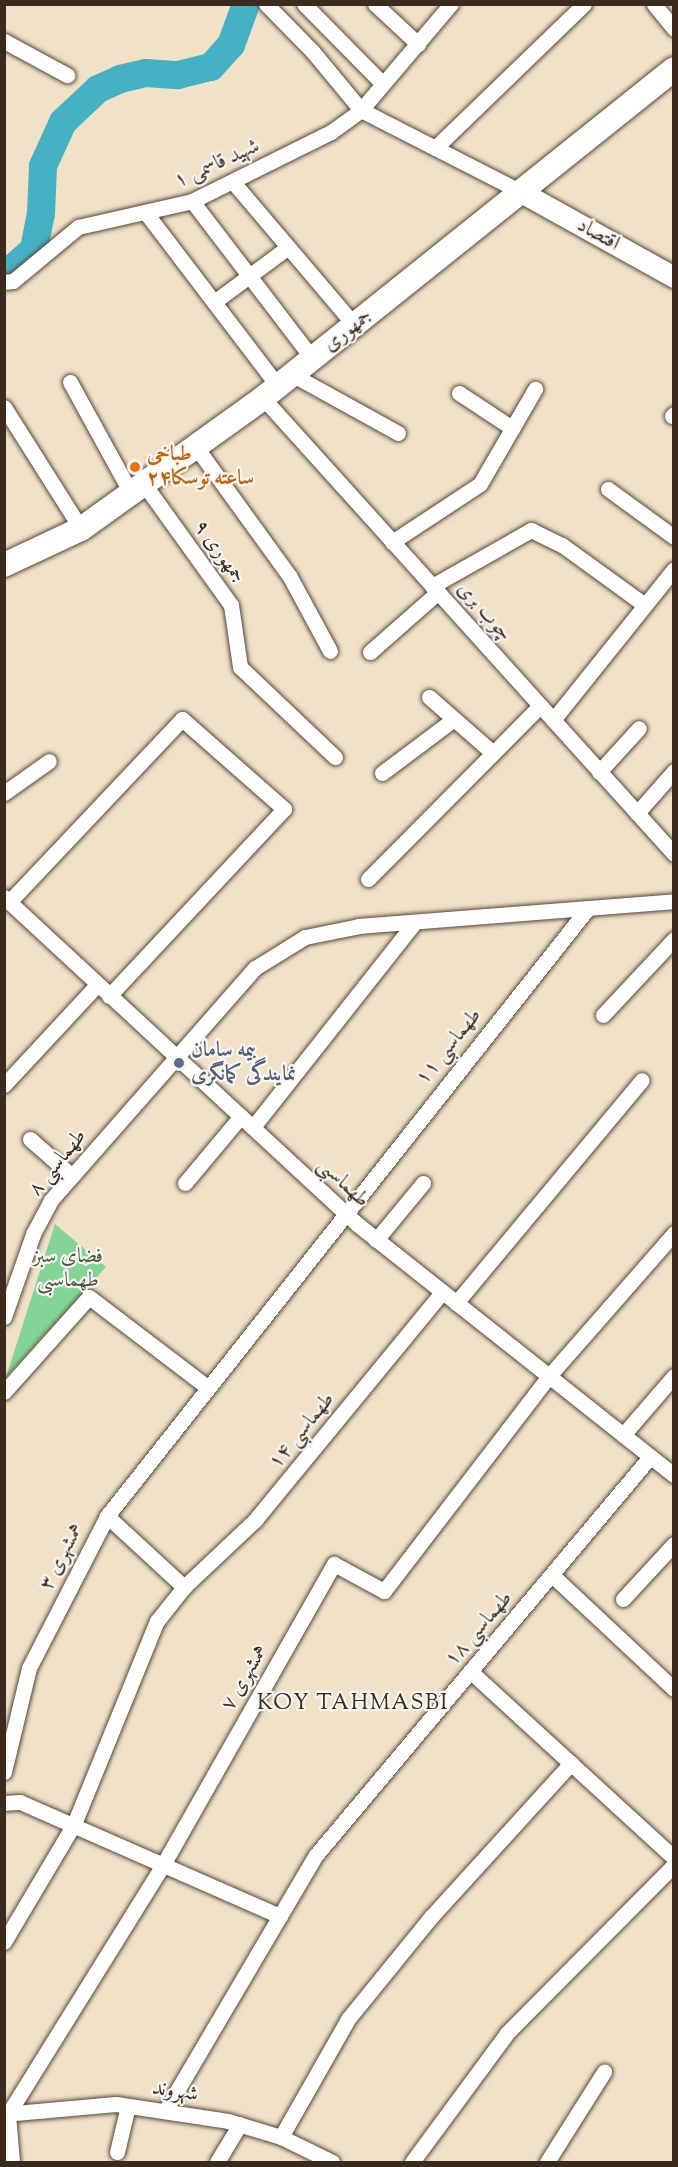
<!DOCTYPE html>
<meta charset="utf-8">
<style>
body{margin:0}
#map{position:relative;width:678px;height:2167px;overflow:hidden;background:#f1e1c7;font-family:"Sorts Mill Goudy",Amiri,serif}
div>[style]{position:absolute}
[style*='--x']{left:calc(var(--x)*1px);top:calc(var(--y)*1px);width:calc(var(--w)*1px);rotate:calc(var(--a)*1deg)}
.green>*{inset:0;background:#83d596}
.river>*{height:28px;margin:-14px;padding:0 14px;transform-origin:14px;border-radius:14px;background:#45b2c3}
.roads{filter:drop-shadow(0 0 2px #564537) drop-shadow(0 0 2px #564537)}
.minor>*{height:15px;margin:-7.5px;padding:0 7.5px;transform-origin:7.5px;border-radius:7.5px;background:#fff}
.secondary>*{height:21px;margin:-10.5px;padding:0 10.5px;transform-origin:10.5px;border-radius:10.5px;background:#fff}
.primary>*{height:24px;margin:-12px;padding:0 12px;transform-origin:12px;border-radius:12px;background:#fff}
.dots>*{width:16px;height:16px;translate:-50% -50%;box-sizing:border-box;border:3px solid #f6f6f2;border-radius:50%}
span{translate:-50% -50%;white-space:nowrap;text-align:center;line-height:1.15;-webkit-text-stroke:4.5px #f6f6f2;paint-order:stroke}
.street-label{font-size:21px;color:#3b2a1e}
.food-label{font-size:21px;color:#c56008;font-weight:700}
.left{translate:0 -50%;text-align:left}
.service-label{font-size:21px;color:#4e5e75;font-weight:700}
.park-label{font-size:21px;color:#4d553c}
.neighbourhood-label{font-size:22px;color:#3b2a1e;letter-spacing:1.5px}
.frame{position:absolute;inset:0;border:6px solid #3b2a1e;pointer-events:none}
</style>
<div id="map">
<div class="green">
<div style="clip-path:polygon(55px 1224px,106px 1267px,6px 1377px)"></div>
</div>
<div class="river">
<div style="--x:4;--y:270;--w:8;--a:-7"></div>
<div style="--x:12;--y:269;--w:30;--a:-42"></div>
<div style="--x:34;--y:249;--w:36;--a:-79"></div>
<div style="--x:41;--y:214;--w:48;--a:-87.6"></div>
<div style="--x:43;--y:166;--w:48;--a:-65.6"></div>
<div style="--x:63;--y:122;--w:48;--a:-43.3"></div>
<div style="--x:98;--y:89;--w:24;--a:-24"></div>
<div style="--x:120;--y:79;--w:27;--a:-13"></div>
<div style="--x:146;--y:73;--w:32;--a:4"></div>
<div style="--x:178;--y:75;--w:34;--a:-14"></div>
<div style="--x:211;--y:67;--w:30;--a:-48"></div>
<div style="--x:231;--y:45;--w:44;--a:-69.9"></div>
</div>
<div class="roads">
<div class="minor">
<div style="--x:266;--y:4;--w:67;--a:45.6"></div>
<div style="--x:313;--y:52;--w:75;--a:50.4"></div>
<div style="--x:361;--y:110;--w:182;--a:27.1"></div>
<div style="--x:304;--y:4;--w:112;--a:45.4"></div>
<div style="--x:375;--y:4;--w:59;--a:42.9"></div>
<div style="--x:654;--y:4;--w:32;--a:51"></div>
<div style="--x:4;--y:41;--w:72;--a:28.4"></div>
<div style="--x:435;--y:148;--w:207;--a:-44"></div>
<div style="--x:233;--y:182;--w:189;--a:49.7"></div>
<div style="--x:192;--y:201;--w:199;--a:52.6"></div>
<div style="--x:146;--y:213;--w:218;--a:52.7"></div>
<div style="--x:4;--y:282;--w:9;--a:-6"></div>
<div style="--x:13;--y:281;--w:85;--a:-39.7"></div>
<div style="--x:78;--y:227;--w:117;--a:-12.8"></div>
<div style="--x:192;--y:201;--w:155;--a:-26.4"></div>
<div style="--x:331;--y:132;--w:37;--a:-36"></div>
<div style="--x:361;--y:110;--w:139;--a:-49.7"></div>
<div style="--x:214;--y:302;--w:92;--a:-36.6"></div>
<div style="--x:293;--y:375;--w:120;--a:28.9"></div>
<div style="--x:70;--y:382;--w:127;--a:61.2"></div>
<div style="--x:459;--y:393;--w:64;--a:33.4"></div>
<div style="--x:263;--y:398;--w:614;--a:47.97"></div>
<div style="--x:4;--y:407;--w:144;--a:57.7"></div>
<div style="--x:672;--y:416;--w:3;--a:-45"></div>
<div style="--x:196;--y:447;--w:160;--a:54.1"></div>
<div style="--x:290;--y:577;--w:84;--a:61.6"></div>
<div style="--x:144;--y:484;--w:149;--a:54.3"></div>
<div style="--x:231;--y:605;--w:63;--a:81.7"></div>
<div style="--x:240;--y:667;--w:131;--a:43.5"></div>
<div style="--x:608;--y:489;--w:82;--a:36"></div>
<div style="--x:392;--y:542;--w:105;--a:-33.4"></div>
<div style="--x:480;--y:484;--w:110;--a:-59.9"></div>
<div style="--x:432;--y:586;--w:114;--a:-29.5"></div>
<div style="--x:531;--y:530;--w:34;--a:26"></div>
<div style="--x:562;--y:545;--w:102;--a:35.9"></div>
<div style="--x:370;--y:652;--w:91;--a:-41.4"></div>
<div style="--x:429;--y:697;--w:85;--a:41.2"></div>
<div style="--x:553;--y:720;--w:193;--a:-51.3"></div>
<div style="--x:599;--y:772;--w:59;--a:-47.7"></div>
<div style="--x:382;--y:773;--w:90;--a:-36.9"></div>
<div style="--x:4;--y:793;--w:55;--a:-35.4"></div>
<div style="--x:637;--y:813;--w:56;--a:-48.6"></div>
<div style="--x:368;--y:879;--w:244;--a:-45.2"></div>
<div style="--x:4;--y:897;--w:481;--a:42.8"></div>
<div style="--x:357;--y:1224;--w:404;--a:38.4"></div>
<div style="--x:9;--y:902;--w:252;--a:-46.6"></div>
<div style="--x:182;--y:719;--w:136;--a:41.4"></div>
<div style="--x:284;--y:809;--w:256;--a:133.1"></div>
<div style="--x:603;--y:1015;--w:104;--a:-46.9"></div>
<div style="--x:4;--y:1085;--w:137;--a:-47.1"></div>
<div style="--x:253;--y:1127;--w:261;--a:-51.7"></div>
<div style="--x:30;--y:1139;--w:56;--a:41.4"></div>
<div style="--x:185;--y:1183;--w:87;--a:-50.1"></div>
<div style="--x:376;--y:1240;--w:74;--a:-50.5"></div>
<div style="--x:456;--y:1303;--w:290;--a:-50.2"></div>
<div style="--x:4;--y:1317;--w:88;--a:-70.7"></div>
<div style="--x:33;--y:1234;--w:38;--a:-62"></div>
<div style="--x:51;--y:1200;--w:309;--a:-48.7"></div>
<div style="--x:255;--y:968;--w:59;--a:-31.8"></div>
<div style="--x:305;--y:937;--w:55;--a:-11.5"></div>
<div style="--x:359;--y:926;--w:316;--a:-4.5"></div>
<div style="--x:4;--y:1392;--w:127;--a:-48.2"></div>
<div style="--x:89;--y:1297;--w:148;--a:37.3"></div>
<div style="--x:623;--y:1435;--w:78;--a:-49.2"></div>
<div style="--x:107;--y:1516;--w:105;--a:42.7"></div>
<div style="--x:552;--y:1575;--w:167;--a:43.1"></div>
<div style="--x:623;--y:1599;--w:75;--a:-47.2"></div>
<div style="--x:470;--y:1671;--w:277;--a:42.5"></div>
<div style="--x:4;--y:1772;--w:107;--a:-76.5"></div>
<div style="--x:29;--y:1668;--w:171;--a:-62.8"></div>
<div style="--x:107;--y:1516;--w:775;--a:-51.65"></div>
<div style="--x:4;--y:1803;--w:16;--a:-4"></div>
<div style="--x:20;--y:1802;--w:284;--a:23.7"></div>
<div style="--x:4;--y:1942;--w:137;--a:-59.3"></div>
<div style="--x:74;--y:1824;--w:219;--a:-67.8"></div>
<div style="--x:157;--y:1621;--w:43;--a:-51.5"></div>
<div style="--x:184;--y:1587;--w:98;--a:-43.3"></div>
<div style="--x:255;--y:1520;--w:295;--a:-50.6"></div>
<div style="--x:165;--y:2111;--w:297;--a:-59.5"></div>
<div style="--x:316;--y:1855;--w:520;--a:-50"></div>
<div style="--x:4;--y:2114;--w:112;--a:-5.1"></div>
<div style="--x:116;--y:2104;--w:113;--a:8.6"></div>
<div style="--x:228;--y:2121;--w:55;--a:16.8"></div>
<div style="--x:281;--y:2137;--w:57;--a:26.1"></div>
<div style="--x:281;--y:2137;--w:136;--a:-60.4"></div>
<div style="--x:348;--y:2019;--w:132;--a:-50.9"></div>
<div style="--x:431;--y:1917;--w:208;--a:-47.7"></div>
<div style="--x:117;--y:2152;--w:47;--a:-76.6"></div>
<div style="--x:12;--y:2162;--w:48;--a:-94.8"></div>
<div style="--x:8;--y:2114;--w:296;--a:-58.1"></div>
<div style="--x:164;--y:1863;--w:344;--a:-60.4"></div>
<div style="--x:334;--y:1564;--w:57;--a:28.4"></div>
<div style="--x:384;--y:1591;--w:271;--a:-52.5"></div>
<div style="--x:549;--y:1376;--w:190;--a:-48.8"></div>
<div style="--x:217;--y:2162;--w:44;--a:-58.8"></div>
<div style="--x:412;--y:2162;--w:160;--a:-53.6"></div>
<div style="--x:507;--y:2033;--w:237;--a:-45.2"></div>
<div style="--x:547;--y:2162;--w:107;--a:-57.7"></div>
</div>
<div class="secondary">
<div style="--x:523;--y:193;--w:173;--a:29.1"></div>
</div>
<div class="primary">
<div style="--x:4;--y:565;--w:85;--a:-25.1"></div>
<div style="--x:81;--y:529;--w:224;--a:-35.7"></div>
<div style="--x:263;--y:398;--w:526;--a:-38.68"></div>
</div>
</div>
<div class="dots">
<div style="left:135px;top:467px;background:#e8710a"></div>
<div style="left:179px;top:1063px;background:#5c6f8a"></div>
</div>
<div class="street-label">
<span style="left:217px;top:164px;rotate:-24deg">۱ شهید قاسمی</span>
<span style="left:598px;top:235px;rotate:29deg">اقتصاد</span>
<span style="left:348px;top:331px;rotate:-38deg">جمهوری</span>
<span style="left:219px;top:552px;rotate:54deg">۹ جمهوری</span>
<span style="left:484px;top:612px;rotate:48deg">چوب بری</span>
<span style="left:449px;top:1047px;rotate:-51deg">۱۱ طهماسبی</span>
<span style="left:58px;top:1163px;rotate:-51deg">۸ طهماسبی</span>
<span style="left:343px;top:1183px;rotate:43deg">طهماسبی</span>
<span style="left:302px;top:1431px;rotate:-51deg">۱۴ طهماسبی</span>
<span style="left:62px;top:1557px;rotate:-63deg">۳ همشهری</span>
<span style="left:479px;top:1629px;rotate:-49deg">۱۸ طهماسبی</span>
<span style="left:245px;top:1678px;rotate:-60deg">۷ همشهری</span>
<span style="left:175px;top:2092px;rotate:9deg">شهروند</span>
</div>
<div class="food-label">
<span class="left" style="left:147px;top:467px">طباخی<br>۲۴ساعته توسکا</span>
</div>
<div class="service-label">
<span class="left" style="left:191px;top:1063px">بیمه سامان<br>نمایندگی کمانگری</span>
</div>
<div class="park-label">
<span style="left:68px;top:1269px">فضای سبز<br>طهماسبی</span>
</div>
<div class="neighbourhood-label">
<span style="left:353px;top:1705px">KOY TAHMASBI</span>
</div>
<div class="frame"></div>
</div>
